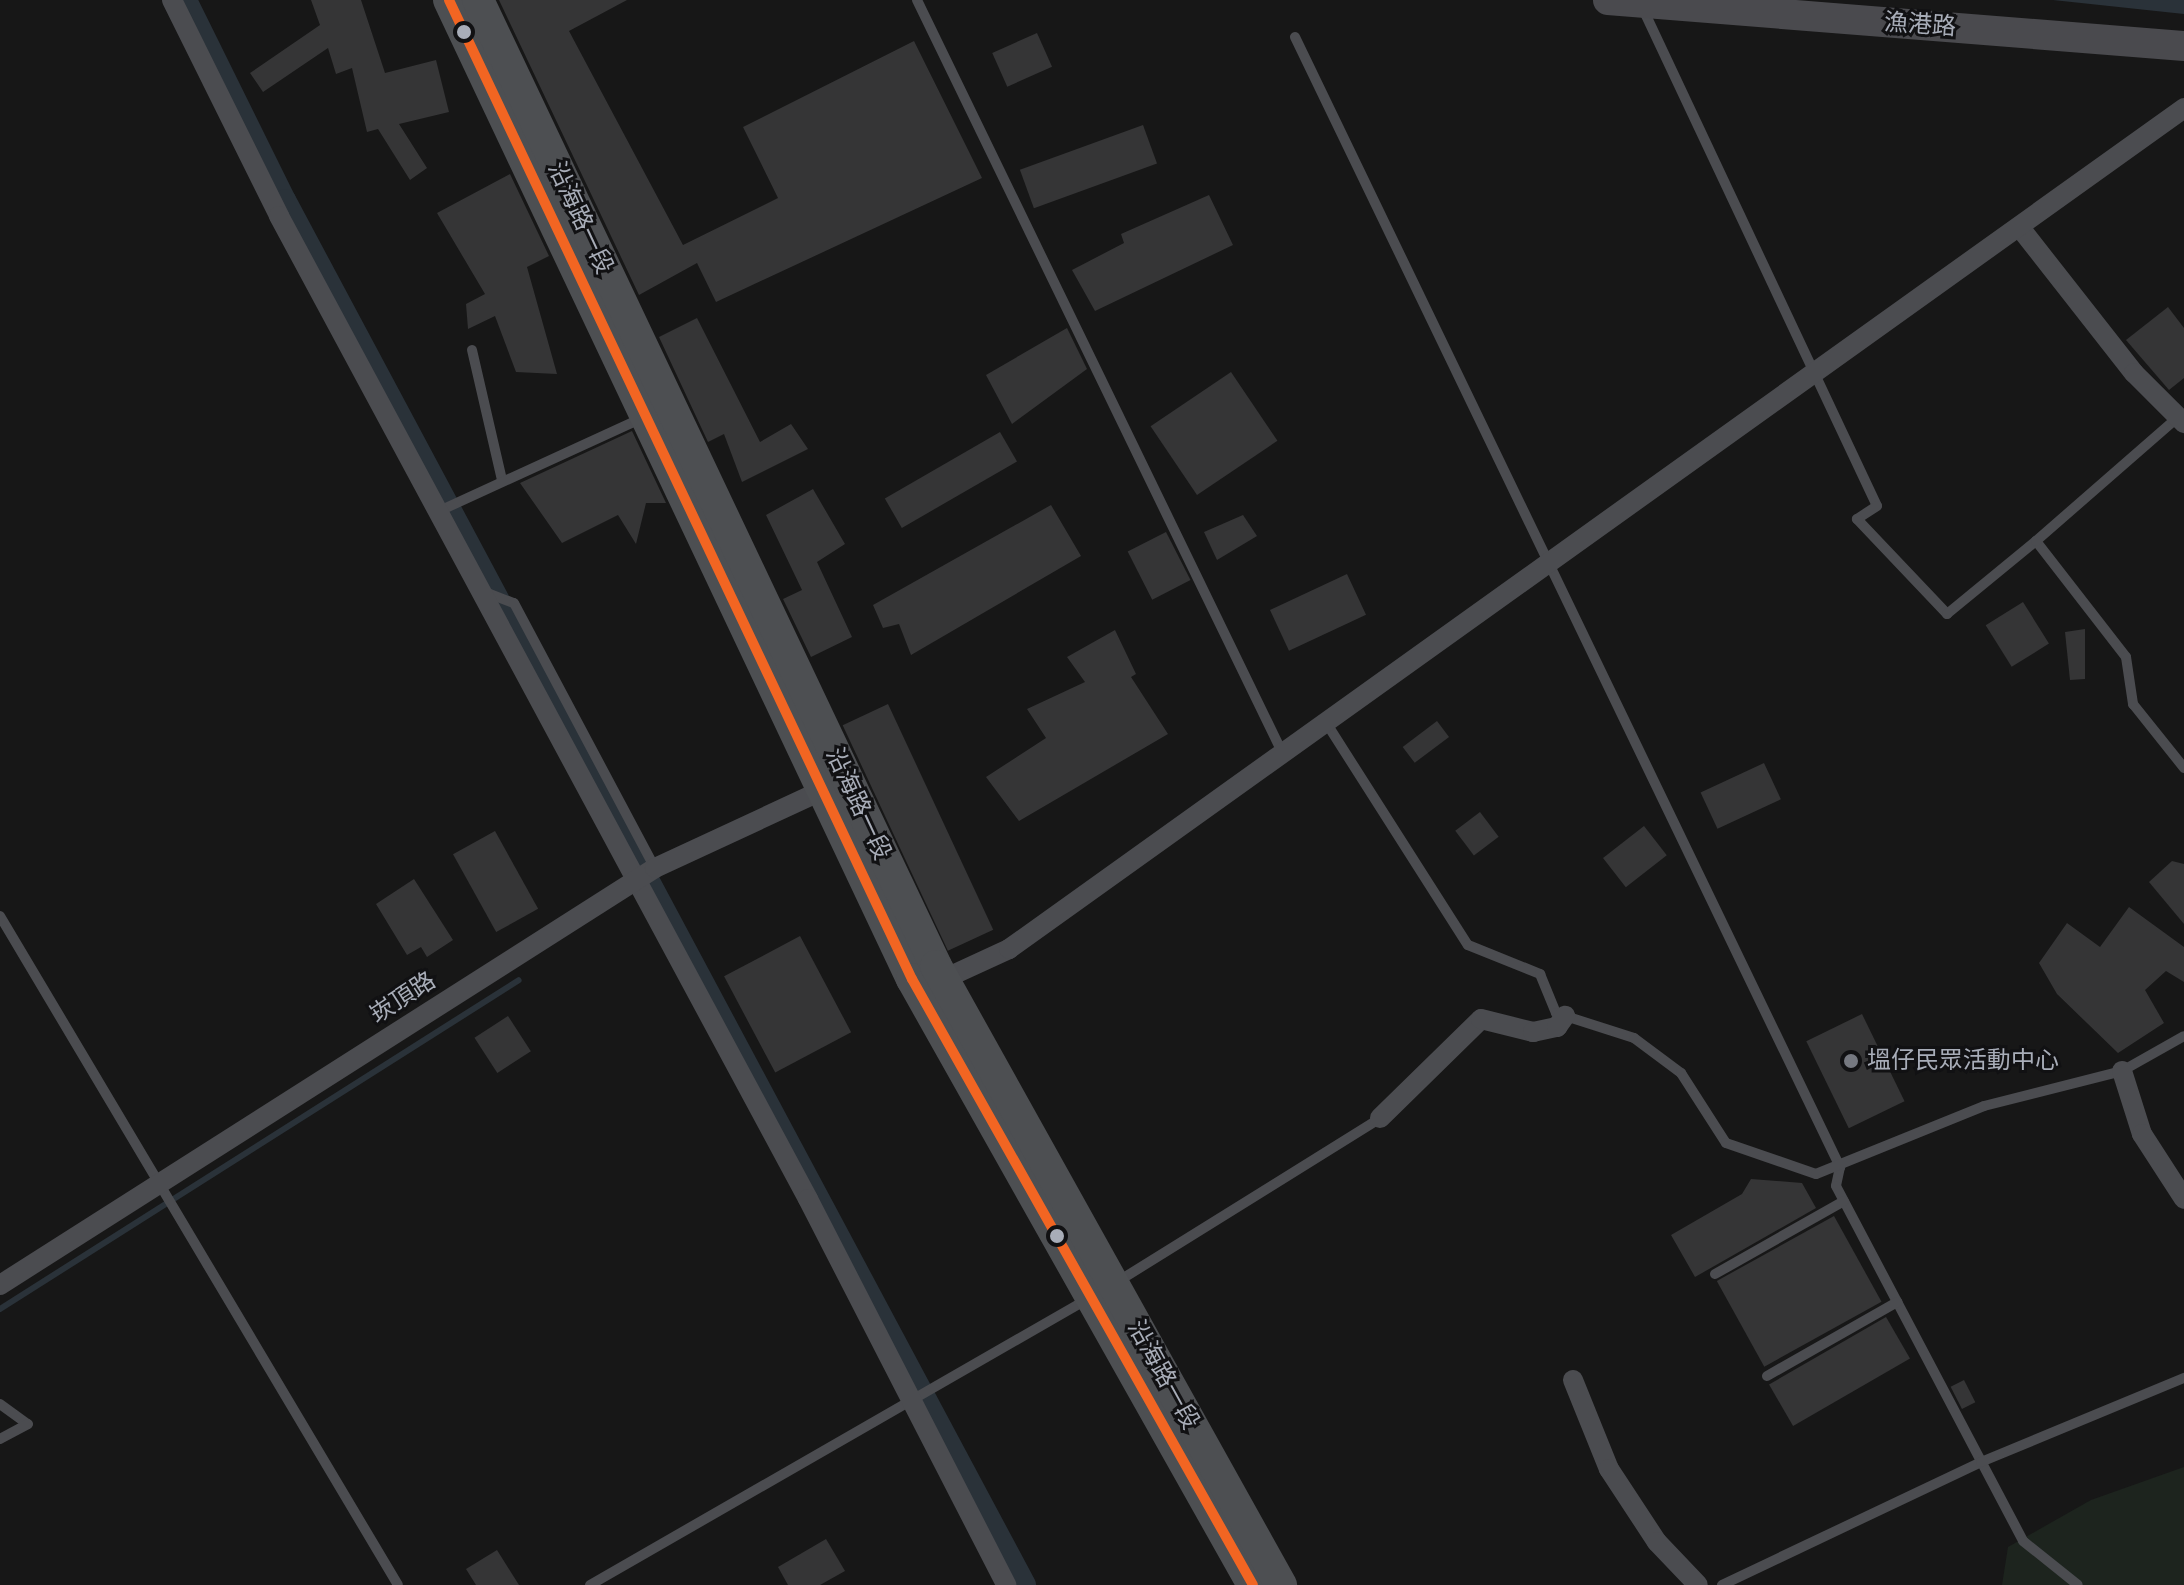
<!DOCTYPE html>
<meta charset="utf-8">
<style>
body{margin:0}
#map{position:relative;width:2184px;height:1585px;overflow:hidden;background:#171717;font-family:"DejaVu Sans","Noto Sans TC",sans-serif}
div>[style]{position:absolute}
[style*='--x']{left:calc(var(--x)*1px);top:calc(var(--y)*1px);width:calc(var(--w)*1px);rotate:calc(var(--a)*1deg)}
.green>*{inset:0;background:#1d241e}
.water>*{inset:0;background:#2a3239}
.stream>*{height:6px;margin:-3px;padding:0 3px;transform-origin:3px;border-radius:3px;background:#2a3239}
.canal>*{height:22px;margin:-11px;padding:0 11px;transform-origin:11px;border-radius:11px;background:#2a3239}
.building>*{inset:0;background:#353536;transform-origin:0 0}
.lane>*{height:10px;margin:-5px;padding:0 5px;transform-origin:5px;border-radius:5px;background:#4b4c50}
.street>*{height:20px;margin:-10px;padding:0 10px;transform-origin:10px;border-radius:10px;background:#4b4c50}
.secondary>*{height:30px;margin:-15px;padding:0 15px;transform-origin:15px;border-radius:15px;background:#4a4a4e}
.primary>*{height:32px;margin:-16px;padding:0 16px;transform-origin:16px;border-radius:16px;background:#4d4f52}
.bus-1>*{height:10px;margin:-5px;padding:0 5px;transform-origin:5px;border-radius:5px;background:#f26522}
.dots>*{width:22px;height:22px;translate:-50% -50%;box-sizing:border-box;border:4px solid #111113;border-radius:50%}
span{translate:-50% -50%;white-space:nowrap;text-align:center;line-height:1.15;-webkit-text-stroke:6px #111113;paint-order:stroke}
.street-label{font-size:24px;color:#a8adb8}
.poi-label{font-size:24px;color:#a8adb8}
.left{translate:0 -50%;text-align:left}
</style>
<div id="map">
<div class="green">
<div style="clip-path:polygon(2184px 1467px,2184px 1585px,2002px 1585px,2008px 1547px,2091px 1500px)"></div>
</div>
<div class="water">
<div style="clip-path:polygon(2053px 0,2184px 0,2184px 14px)"></div>
</div>
<div class="stream">
<div style="--x:0;--y:1309;--w:614;--a:-32.37"></div>
</div>
<div class="canal">
<div style="--x:186;--y:0;--w:223;--a:63.7"></div>
<div style="--x:285;--y:200;--w:1570;--a:61.88"></div>
</div>
<div class="building">
<div style="clip-path:polygon(311px 0,361px 0,385px 73px,436px 60px,449px 112px,399px 124px,427px 168px,410px 180px,378px 129px,367px 132px,352px 68px,336px 74px,328px 48px,263px 92px,250px 73px,320px 25px)"></div>
<div style="clip-path:polygon(499px 0,627px 0,569px 31px,683px 245px,778px 198px,743px 127px,914px 41px,982px 178px,716px 302px,697px 263px,639px 295px)"></div>
<div style="left:1037px;top:33px;width:37px;height:49px;rotate:66deg"></div>
<div style="left:1143px;top:125px;width:41px;height:131px;rotate:70deg"></div>
<div style="clip-path:polygon(510px 174px,549px 256px,527px 267px,557px 374px,516px 372px,495px 316px,468px 329px,466px 304px,485px 294px,437px 213px)"></div>
<div style="clip-path:polygon(1209px 195px,1233px 245px,1095px 311px,1072px 270px,1124px 243px,1121px 234px)"></div>
<div style="clip-path:polygon(2168px 307px,2184px 328px,2184px 378px,2169px 390px,2126px 340px)"></div>
<div style="clip-path:polygon(697px 318px,760px 442px,791px 424px,808px 449px,742px 482px,724px 434px,708px 442px,659px 337px)"></div>
<div style="clip-path:polygon(1067px 328px,1087px 369px,1012px 424px,986px 375px)"></div>
<div style="left:1231px;top:372px;width:83px;height:97px;rotate:56deg"></div>
<div style="clip-path:polygon(632px 431px,666px 503px,646px 503px,636px 544px,618px 515px,562px 543px,520px 483px)"></div>
<div style="left:1000px;top:432px;width:34px;height:133px;rotate:60deg"></div>
<div style="clip-path:polygon(813px 489px,845px 544px,817px 562px,852px 637px,811px 657px,783px 599px,802px 590px,766px 515px)"></div>
<div style="clip-path:polygon(1051px 505px,1081px 556px,911px 655px,899px 624px,883px 628px,873px 605px)"></div>
<div style="clip-path:polygon(1243px 515px,1257px 536px,1217px 560px,1204px 532px)"></div>
<div style="left:1166px;top:532px;width:54px;height:43px;rotate:63deg"></div>
<div style="left:1347px;top:574px;width:45px;height:85px;rotate:65deg"></div>
<div style="left:2023px;top:602px;width:49px;height:44px;rotate:58deg"></div>
<div style="clip-path:polygon(2085px 629px,2085px 679px,2070px 680px,2065px 632px)"></div>
<div style="clip-path:polygon(1115px 630px,1136px 674px,1131px 677px,1168px 734px,1019px 821px,986px 777px,1046px 738px,1027px 709px,1085px 682px,1067px 657px)"></div>
<div style="left:888px;top:704px;width:249px;height:50px;rotate:65deg"></div>
<div style="left:1437px;top:721px;width:20px;height:43px;rotate:53deg"></div>
<div style="left:1764px;top:763px;width:40px;height:70px;rotate:65deg"></div>
<div style="left:1480px;top:812px;width:31px;height:31px;rotate:53deg"></div>
<div style="left:1644px;top:826px;width:37px;height:52px;rotate:52deg"></div>
<div style="left:495px;top:831px;width:89px;height:48px;rotate:61deg"></div>
<div style="clip-path:polygon(2172px 861px,2184px 864px,2184px 924px,2149px 882px)"></div>
<div style="clip-path:polygon(414px 879px,453px 940px,427px 957px,421px 947px,407px 955px,376px 904px)"></div>
<div style="clip-path:polygon(2129px 907px,2184px 947px,2184px 982px,2166px 971px,2145px 990px,2164px 1023px,2118px 1053px,2057px 994px,2039px 963px,2067px 923px,2100px 947px)"></div>
<div style="left:800px;top:936px;width:109px;height:86px;rotate:62deg"></div>
<div style="left:1862px;top:1014px;width:97px;height:62px;rotate:64deg"></div>
<div style="left:508px;top:1016px;width:42px;height:40px;rotate:57deg"></div>
<div style="clip-path:polygon(1751px 1179px,1802px 1183px,1816px 1208px,1695px 1277px,1671px 1235px,1742px 1194px)"></div>
<div style="left:1834px;top:1216px;width:98px;height:134px;rotate:61deg"></div>
<div style="left:1886px;top:1317px;width:48px;height:135px;rotate:60deg"></div>
<div style="left:1964px;top:1380px;width:25px;height:15px;rotate:63deg"></div>
<div style="clip-path:polygon(826px 1539px,845px 1571px,820px 1585px,788px 1585px,778px 1567px)"></div>
<div style="clip-path:polygon(497px 1550px,519px 1585px,476px 1585px,466px 1569px)"></div>
</div>
<div class="lane">
<div style="--x:917;--y:0;--w:838;--a:64.11"></div>
<div style="--x:1643;--y:9;--w:549;--a:64.79"></div>
<div style="--x:1877;--y:506;--w:24;--a:147"></div>
<div style="--x:1857;--y:519;--w:131;--a:46.5"></div>
<div style="--x:1947;--y:614;--w:115;--a:-39.4"></div>
<div style="--x:2036;--y:541;--w:147;--a:52.2"></div>
<div style="--x:2126;--y:657;--w:48;--a:81.5"></div>
<div style="--x:2133;--y:704;--w:82;--a:51.4"></div>
<div style="--x:1295;--y:37;--w:1255;--a:64.25"></div>
<div style="--x:1840;--y:1167;--w:19;--a:102"></div>
<div style="--x:1836;--y:1186;--w:401;--a:62.2"></div>
<div style="--x:2023;--y:1541;--w:70;--a:38.7"></div>
<div style="--x:472;--y:350;--w:133;--a:77"></div>
<div style="--x:437;--y:512;--w:226;--a:-24.6"></div>
<div style="--x:2036;--y:541;--w:189;--a:-41.1"></div>
<div style="--x:482;--y:591;--w:34;--a:21"></div>
<div style="--x:514;--y:603;--w:300;--a:62"></div>
<div style="--x:1327;--y:724;--w:262;--a:57.5"></div>
<div style="--x:1468;--y:945;--w:78;--a:21.9"></div>
<div style="--x:1540;--y:974;--w:42;--a:67.7"></div>
<div style="--x:1556;--y:1013;--w:82;--a:17.8"></div>
<div style="--x:1634;--y:1038;--w:59;--a:36.7"></div>
<div style="--x:1681;--y:1073;--w:83;--a:57.3"></div>
<div style="--x:1726;--y:1143;--w:95;--a:19"></div>
<div style="--x:1816;--y:1174;--w:181;--a:-22"></div>
<div style="--x:1984;--y:1106;--w:142;--a:-14.2"></div>
<div style="--x:2122;--y:1071;--w:71;--a:-29.4"></div>
<div style="--x:0;--y:916;--w:778;--a:59.25"></div>
<div style="--x:1715;--y:1274;--w:148;--a:-29.5"></div>
<div style="--x:1117;--y:1282;--w:310;--a:-31.9"></div>
<div style="--x:1767;--y:1376;--w:150;--a:-29.6"></div>
<div style="--x:0;--y:1404;--w:34;--a:36"></div>
<div style="--x:28;--y:1424;--w:32;--a:152"></div>
<div style="--x:590;--y:1585;--w:572;--a:-29.88"></div>
<div style="--x:1722;--y:1585;--w:287;--a:-25.4"></div>
<div style="--x:1981;--y:1462;--w:220;--a:-22.5"></div>
</div>
<div class="street">
<div style="--x:172;--y:0;--w:241;--a:63.6"></div>
<div style="--x:279;--y:216;--w:1116;--a:61.71"></div>
<div style="--x:808;--y:1199;--w:434;--a:62.8"></div>
<div style="--x:2021;--y:229;--w:183;--a:51.9"></div>
<div style="--x:2134;--y:373;--w:71;--a:45"></div>
<div style="--x:933;--y:984;--w:84;--a:-24.7"></div>
<div style="--x:1009;--y:949;--w:1445;--a:-35.59"></div>
<div style="--x:2122;--y:1071;--w:66;--a:72.4"></div>
<div style="--x:2142;--y:1134;--w:77;--a:57.1"></div>
<div style="--x:1380;--y:1118;--w:141;--a:-44.4"></div>
<div style="--x:1481;--y:1019;--w:54;--a:14"></div>
<div style="--x:1533;--y:1032;--w:25;--a:-12"></div>
<div style="--x:1557;--y:1027;--w:14;--a:-54"></div>
<div style="--x:0;--y:1285;--w:776;--a:-32.48"></div>
<div style="--x:655;--y:868;--w:195;--a:-24.9"></div>
<div style="--x:1573;--y:1380;--w:96;--a:68"></div>
<div style="--x:1609;--y:1469;--w:87;--a:56.7"></div>
<div style="--x:1657;--y:1542;--w:59;--a:46.4"></div>
</div>
<div class="secondary">
<div style="--x:1608;--y:0;--w:578;--a:4.57"></div>
</div>
<div class="primary">
<div style="--x:449;--y:0;--w:1083;--a:64.69"></div>
<div style="--x:912;--y:979;--w:695;--a:60.63"></div>
<div style="--x:478;--y:0;--w:1069;--a:64.63"></div>
<div style="--x:936;--y:966;--w:709;--a:60.87"></div>
</div>
<div class="bus-1">
<div style="--x:449;--y:0;--w:1083;--a:64.69"></div>
<div style="--x:912;--y:979;--w:695;--a:60.63"></div>
</div>
<div class="dots">
<div style="left:464px;top:32px;background:#a8adb8"></div>
<div style="left:1851px;top:1061px;background:#757880"></div>
<div style="left:1057px;top:1236px;background:#a8adb8"></div>
</div>
<div class="street-label">
<span style="left:1920px;top:25px;rotate:4deg">漁港路</span>
<span style="left:580px;top:218px;rotate:65deg">沿海路一段</span>
<span style="left:858px;top:804px;rotate:65deg">沿海路一段</span>
<span style="left:403px;top:998px;rotate:-33deg">崁頂路</span>
<span style="left:1163px;top:1375px;rotate:61deg">沿海路一段</span>
</div>
<div class="poi-label">
<span class="left" style="left:1867px;top:1061px">塭仔民眾活動中心</span>
</div>
</div>
